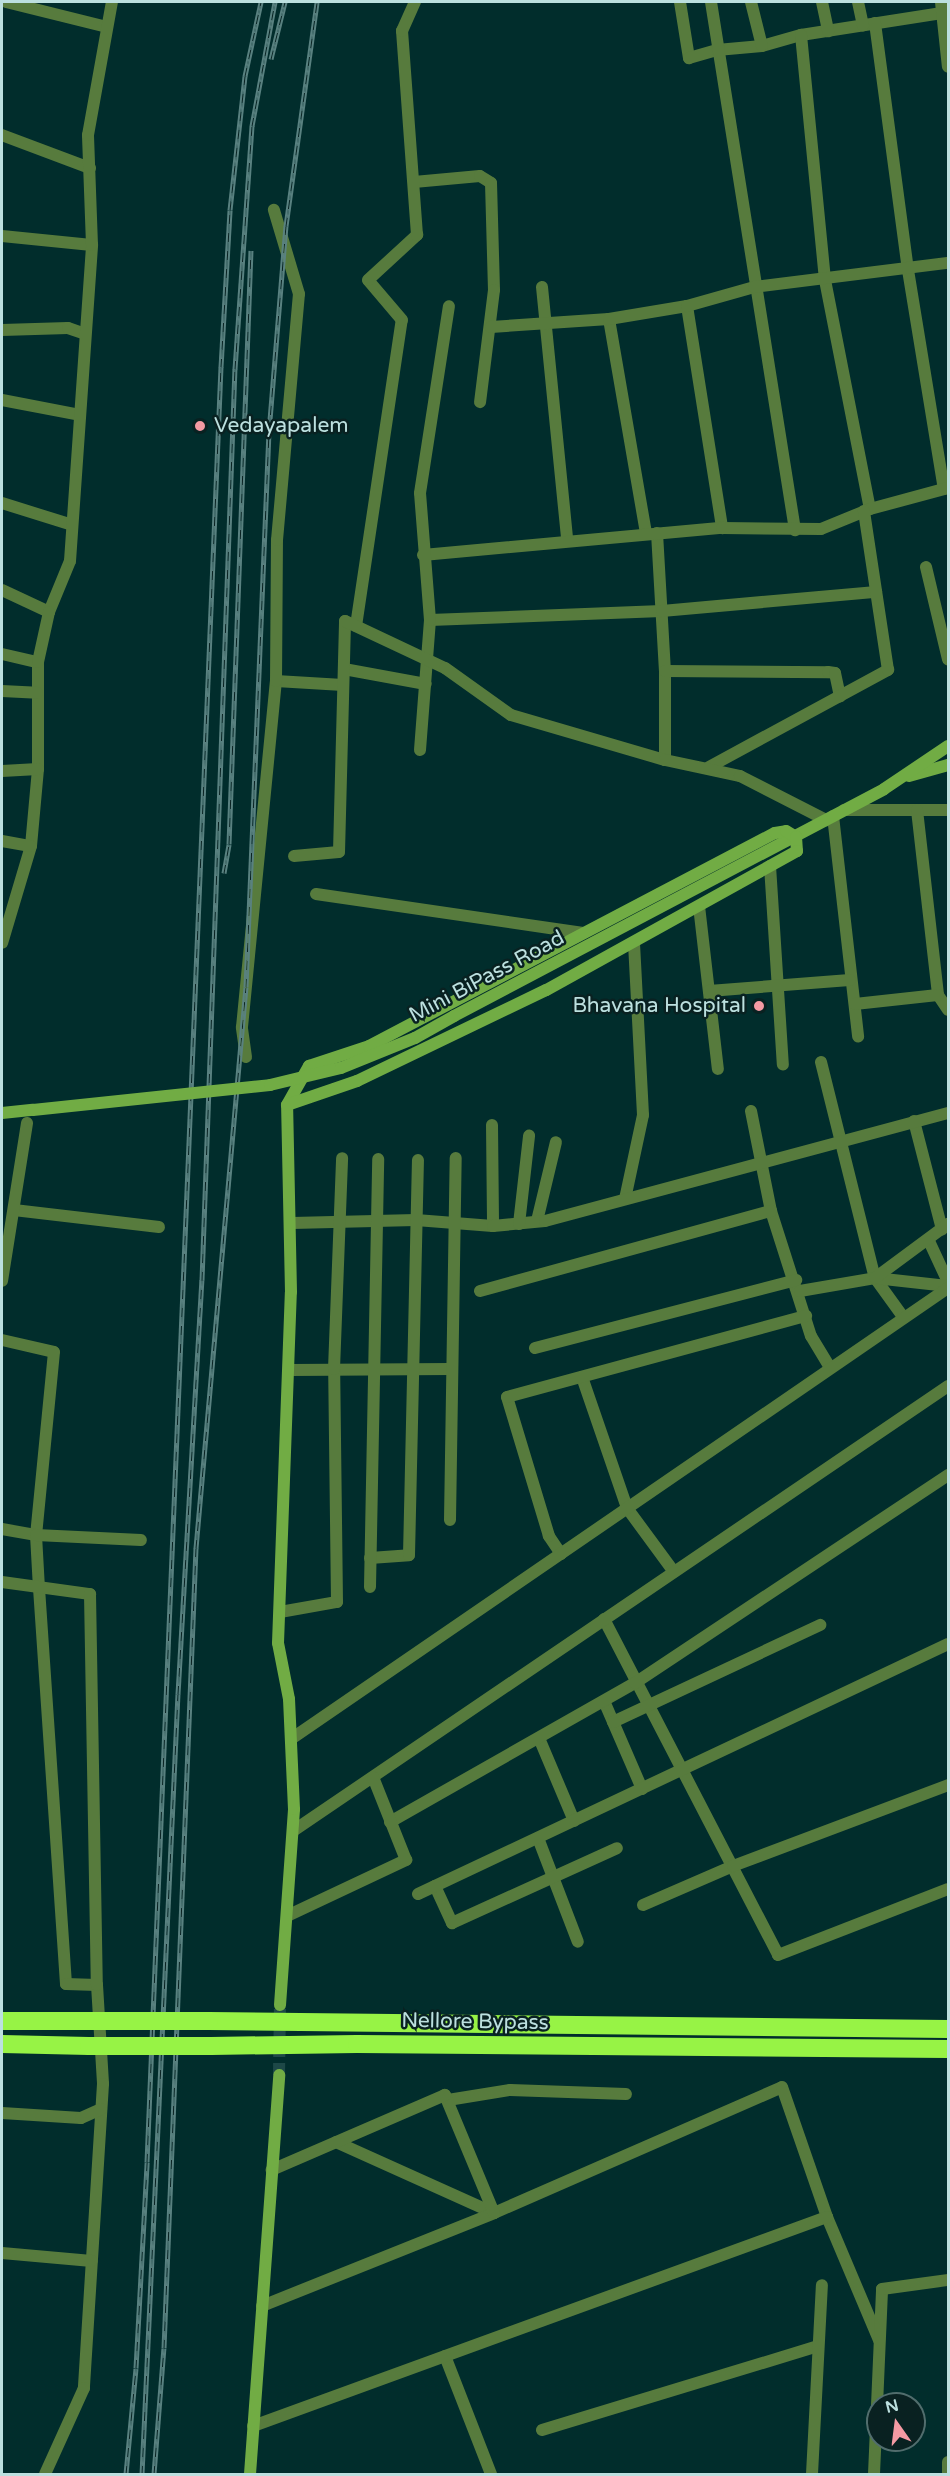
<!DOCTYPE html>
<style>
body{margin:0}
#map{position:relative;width:950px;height:2476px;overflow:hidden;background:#012d2c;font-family:"Varela Round",sans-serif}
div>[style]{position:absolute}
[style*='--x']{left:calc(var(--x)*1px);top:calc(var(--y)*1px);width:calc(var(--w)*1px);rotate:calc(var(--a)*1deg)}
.secondary-tunnel>*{height:12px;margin-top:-6px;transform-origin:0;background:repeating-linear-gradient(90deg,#1d4847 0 12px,transparent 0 18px)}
.street>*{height:12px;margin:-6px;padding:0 6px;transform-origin:6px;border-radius:6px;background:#577b3d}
.secondary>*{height:12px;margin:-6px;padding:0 6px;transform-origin:6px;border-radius:6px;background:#71ac44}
.highway>*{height:18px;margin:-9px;padding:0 9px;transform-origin:9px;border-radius:9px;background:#97f345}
.rail>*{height:5px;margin-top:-2.5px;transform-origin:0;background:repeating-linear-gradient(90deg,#092121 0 9px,#598180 0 18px);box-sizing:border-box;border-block:2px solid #598180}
.secondary-bridge>*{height:12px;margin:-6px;padding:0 6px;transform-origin:6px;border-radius:6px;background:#71ac44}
.highway-bridge>*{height:18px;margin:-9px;padding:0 9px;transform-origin:9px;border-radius:9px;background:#97f345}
.dots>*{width:16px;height:16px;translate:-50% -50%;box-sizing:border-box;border:3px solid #092121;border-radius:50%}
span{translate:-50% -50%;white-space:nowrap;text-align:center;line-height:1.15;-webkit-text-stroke:5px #092121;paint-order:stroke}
.poi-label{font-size:21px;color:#bce0df}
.left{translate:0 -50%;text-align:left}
.right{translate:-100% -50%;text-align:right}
.street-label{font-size:21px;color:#bce0df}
.frame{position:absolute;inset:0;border:3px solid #bce0df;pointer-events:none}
.north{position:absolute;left:866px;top:2392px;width:60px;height:60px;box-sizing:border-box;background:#092121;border:2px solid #516d6d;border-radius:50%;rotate:346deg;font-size:16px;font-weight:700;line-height:24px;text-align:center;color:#bce0df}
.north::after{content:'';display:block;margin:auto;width:21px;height:27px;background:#f49aa3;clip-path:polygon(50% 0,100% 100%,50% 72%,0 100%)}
</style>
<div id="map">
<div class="secondary-tunnel">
<div style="--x:279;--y:2075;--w:70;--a:-89.2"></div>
</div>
<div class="street">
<div style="--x:6;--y:2;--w:104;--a:13.9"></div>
<div style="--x:680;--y:2;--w:57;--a:80.9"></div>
<div style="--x:689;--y:58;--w:29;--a:-16"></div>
<div style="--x:717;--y:50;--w:45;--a:-5.1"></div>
<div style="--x:762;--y:46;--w:41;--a:-15.8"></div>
<div style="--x:801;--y:35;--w:149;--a:-8.9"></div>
<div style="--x:711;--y:2;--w:535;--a:80.96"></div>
<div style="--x:751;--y:2;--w:45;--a:76"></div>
<div style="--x:822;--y:2;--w:30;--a:78"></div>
<div style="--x:858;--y:2;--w:24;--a:78"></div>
<div style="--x:941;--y:2;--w:65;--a:83.9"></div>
<div style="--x:875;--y:23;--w:249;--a:82.4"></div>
<div style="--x:908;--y:270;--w:222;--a:80.7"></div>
<div style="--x:801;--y:35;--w:246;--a:84.4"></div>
<div style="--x:825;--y:280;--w:233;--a:78.9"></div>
<div style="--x:2;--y:135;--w:94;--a:20.6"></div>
<div style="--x:414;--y:182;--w:66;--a:-5.2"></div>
<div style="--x:480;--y:176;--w:13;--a:32"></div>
<div style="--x:491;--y:183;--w:107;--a:88.4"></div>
<div style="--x:494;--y:290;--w:113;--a:97.1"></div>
<div style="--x:2;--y:236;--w:90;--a:5.7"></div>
<div style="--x:542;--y:287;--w:253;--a:84.3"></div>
<div style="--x:687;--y:306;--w:225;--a:81"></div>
<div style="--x:609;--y:319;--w:217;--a:80.2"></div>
<div style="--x:491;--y:327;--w:118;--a:-3.9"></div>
<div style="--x:609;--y:319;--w:79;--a:-9.5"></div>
<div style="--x:687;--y:306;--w:70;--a:-15.8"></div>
<div style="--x:754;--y:287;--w:195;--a:-7.1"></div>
<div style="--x:2;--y:330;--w:66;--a:-1.7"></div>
<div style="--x:68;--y:328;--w:18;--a:19"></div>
<div style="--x:2;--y:400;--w:79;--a:10.9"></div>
<div style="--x:2;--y:503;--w:73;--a:17.4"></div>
<div style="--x:657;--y:533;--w:138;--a:86.7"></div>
<div style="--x:665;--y:671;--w:89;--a:90"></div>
<div style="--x:423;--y:555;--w:300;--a:-5.2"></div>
<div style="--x:722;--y:528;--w:99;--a:0.6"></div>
<div style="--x:821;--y:529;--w:53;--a:-22.2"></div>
<div style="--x:870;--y:509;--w:81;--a:-15.1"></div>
<div style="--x:926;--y:567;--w:95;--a:76.6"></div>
<div style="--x:2;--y:590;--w:52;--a:25.1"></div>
<div style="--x:49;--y:612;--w:55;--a:-67.6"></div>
<div style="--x:70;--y:561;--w:317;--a:-86"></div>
<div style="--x:92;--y:245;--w:110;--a:-92.1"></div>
<div style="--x:88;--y:135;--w:135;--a:-79.8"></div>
<div style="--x:430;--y:620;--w:232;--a:-2.2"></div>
<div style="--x:662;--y:611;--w:215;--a:-5.1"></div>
<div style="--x:356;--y:626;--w:309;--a:-81.5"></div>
<div style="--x:402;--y:320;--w:52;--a:-130.4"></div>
<div style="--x:368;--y:280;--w:67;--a:-42.6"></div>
<div style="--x:417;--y:235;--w:205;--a:-94.2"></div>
<div style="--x:402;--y:31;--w:32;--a:-66"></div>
<div style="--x:2;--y:654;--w:37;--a:13"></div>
<div style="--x:38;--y:662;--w:107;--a:90"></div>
<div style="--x:38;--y:769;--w:77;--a:95.2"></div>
<div style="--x:31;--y:846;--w:101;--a:106.6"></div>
<div style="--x:38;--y:662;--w:51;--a:-77.6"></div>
<div style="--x:344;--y:669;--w:83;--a:10.4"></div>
<div style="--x:665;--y:671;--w:163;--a:0.4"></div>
<div style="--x:828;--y:672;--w:7;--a:8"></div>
<div style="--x:835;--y:673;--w:24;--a:78"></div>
<div style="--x:276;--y:681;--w:67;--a:3.4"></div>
<div style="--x:2;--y:691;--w:35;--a:3"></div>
<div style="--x:420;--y:750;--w:130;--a:-85.6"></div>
<div style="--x:430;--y:620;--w:127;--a:-94.5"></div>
<div style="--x:420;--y:493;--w:189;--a:-81.2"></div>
<div style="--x:709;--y:767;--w:204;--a:-28.5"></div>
<div style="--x:888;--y:670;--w:161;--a:-98.6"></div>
<div style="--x:2;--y:771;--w:36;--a:-3"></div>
<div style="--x:844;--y:810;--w:104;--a:0"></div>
<div style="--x:917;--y:810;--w:186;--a:83.5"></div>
<div style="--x:938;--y:995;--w:18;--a:56"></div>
<div style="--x:833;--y:816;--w:222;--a:83.5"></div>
<div style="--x:2;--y:841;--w:29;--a:10"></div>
<div style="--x:294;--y:856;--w:45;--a:-5.1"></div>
<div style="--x:339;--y:852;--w:231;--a:-88.5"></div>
<div style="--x:345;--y:621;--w:110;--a:25.2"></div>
<div style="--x:445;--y:668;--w:81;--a:35.5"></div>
<div style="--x:511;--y:715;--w:160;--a:16.3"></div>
<div style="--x:665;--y:760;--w:77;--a:12"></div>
<div style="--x:740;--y:776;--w:97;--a:27.1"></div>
<div style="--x:770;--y:866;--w:199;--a:86.3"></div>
<div style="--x:316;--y:894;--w:270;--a:8.3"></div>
<div style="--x:699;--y:906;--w:164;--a:83.4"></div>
<div style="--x:709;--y:991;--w:141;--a:-4.5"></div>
<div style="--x:855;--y:1004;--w:83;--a:-6.2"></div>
<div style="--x:246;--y:1057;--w:30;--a:-98"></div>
<div style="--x:242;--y:1027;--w:348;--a:-84.4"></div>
<div style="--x:276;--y:681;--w:141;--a:-89.6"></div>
<div style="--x:277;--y:540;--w:247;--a:-84.9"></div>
<div style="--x:299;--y:294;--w:88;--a:-106.6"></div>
<div style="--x:821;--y:1062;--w:223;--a:76"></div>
<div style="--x:875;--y:1278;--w:49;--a:54.1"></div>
<div style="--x:751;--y:1111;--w:102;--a:78.7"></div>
<div style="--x:771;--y:1211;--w:131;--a:72.3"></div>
<div style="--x:811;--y:1336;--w:37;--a:59"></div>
<div style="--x:914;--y:1121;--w:112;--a:75.5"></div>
<div style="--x:492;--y:1125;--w:101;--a:89.4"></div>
<div style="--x:625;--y:1199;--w:86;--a:-77.9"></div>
<div style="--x:643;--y:1115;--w:173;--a:-93"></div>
<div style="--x:14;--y:1210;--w:146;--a:6.7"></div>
<div style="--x:537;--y:1221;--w:81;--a:-76.5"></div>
<div style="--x:292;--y:1223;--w:124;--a:-1.4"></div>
<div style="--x:416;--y:1220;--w:77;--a:4.5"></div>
<div style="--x:493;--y:1226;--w:52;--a:-5.5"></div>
<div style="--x:545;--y:1221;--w:417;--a:-15"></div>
<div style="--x:519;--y:1224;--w:89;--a:-83.5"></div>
<div style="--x:929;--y:1241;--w:45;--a:65.1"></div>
<div style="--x:875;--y:1278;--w:73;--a:6.3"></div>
<div style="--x:2;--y:1281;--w:160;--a:-81"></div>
<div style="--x:480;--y:1291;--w:302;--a:-15.4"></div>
<div style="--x:800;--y:1291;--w:76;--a:-9.8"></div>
<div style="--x:875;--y:1278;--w:91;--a:-36.5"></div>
<div style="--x:2;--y:1340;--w:53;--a:13"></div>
<div style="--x:54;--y:1352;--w:184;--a:95.6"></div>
<div style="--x:36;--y:1535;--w:53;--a:86.8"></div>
<div style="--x:39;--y:1588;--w:397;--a:86.1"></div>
<div style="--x:66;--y:1984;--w:31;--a:2"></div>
<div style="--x:97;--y:1985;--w:99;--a:86.5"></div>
<div style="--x:103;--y:2084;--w:305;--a:93.6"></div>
<div style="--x:84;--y:2388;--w:94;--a:114.4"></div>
<div style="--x:535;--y:1348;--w:270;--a:-14.6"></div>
<div style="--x:290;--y:1370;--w:161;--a:-0.4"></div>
<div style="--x:582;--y:1377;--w:139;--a:71"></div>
<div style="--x:627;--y:1508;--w:79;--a:53.7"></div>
<div style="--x:450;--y:1520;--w:362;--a:-89.1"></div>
<div style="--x:2;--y:1529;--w:35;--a:10"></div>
<div style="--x:36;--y:1535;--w:105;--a:2.7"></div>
<div style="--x:561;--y:1554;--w:22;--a:-124"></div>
<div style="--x:549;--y:1536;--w:145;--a:-106.8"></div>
<div style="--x:507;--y:1397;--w:310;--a:-15.2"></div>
<div style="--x:370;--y:1558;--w:39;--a:-4"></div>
<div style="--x:409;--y:1555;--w:395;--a:-88.7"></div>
<div style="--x:2;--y:1582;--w:89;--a:7.8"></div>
<div style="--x:90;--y:1594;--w:391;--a:89"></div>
<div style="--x:370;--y:1587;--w:428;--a:-88.9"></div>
<div style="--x:280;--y:1612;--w:58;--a:-10"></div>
<div style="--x:337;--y:1602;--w:233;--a:-90.7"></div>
<div style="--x:334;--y:1369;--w:211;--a:-87.8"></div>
<div style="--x:604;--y:1619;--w:378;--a:62.6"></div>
<div style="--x:778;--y:1955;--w:182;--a:-21.2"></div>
<div style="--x:604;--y:1701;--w:96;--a:66.6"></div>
<div style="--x:613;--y:1722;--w:229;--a:-25.1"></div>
<div style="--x:539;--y:1738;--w:90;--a:67.1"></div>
<div style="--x:291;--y:1739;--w:797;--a:-34.47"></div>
<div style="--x:390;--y:1822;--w:282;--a:-29.6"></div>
<div style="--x:635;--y:1683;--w:376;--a:-33.6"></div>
<div style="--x:293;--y:1831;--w:792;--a:-34.19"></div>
<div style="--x:538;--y:1838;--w:111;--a:69"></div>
<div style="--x:435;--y:1886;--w:41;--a:65.3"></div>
<div style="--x:452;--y:1923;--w:181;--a:-24.4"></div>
<div style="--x:418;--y:1894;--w:586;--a:-25.25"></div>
<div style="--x:643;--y:1905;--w:98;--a:-23.4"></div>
<div style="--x:733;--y:1866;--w:230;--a:-20.6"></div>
<div style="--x:287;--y:1916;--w:132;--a:-25.2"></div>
<div style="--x:406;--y:1860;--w:89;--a:-111.7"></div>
<div style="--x:448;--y:2100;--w:63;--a:-9.2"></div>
<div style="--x:510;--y:2090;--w:116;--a:2"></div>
<div style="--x:2;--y:2113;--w:79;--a:3.6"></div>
<div style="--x:81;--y:2118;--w:22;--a:-24"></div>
<div style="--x:336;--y:2142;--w:173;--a:24.2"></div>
<div style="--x:494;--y:2213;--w:314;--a:-23.6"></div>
<div style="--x:782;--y:2087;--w:138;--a:70.9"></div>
<div style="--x:827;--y:2217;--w:134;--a:67.1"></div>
<div style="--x:2;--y:2253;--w:90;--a:5.1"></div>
<div style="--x:262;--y:2306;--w:250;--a:-21.8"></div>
<div style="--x:494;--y:2213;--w:128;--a:-112.6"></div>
<div style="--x:445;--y:2095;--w:189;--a:156.6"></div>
<div style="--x:445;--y:2356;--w:127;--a:68.7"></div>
<div style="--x:253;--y:2426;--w:611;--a:-20.01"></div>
<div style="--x:542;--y:2430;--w:286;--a:-16.9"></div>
<div style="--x:812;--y:2474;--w:189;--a:-87"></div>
<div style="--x:874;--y:2474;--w:185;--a:-87.5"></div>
<div style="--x:882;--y:2289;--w:67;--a:-7.8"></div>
<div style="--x:948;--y:2474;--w:12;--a:-90"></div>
</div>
<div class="secondary">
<div style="--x:909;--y:776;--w:41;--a:-15.8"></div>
<div style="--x:454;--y:1016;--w:486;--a:-27.8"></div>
<div style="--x:884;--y:789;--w:77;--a:-33.9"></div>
<div style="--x:2;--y:1113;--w:31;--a:-6"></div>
<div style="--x:280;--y:2005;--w:196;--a:-85.9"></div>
<div style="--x:294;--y:1809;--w:110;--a:-92.6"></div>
<div style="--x:289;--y:1699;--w:57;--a:-101.1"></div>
<div style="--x:278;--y:1643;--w:351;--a:-87.9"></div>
<div style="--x:291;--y:1292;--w:187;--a:-91.2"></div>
<div style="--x:287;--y:1105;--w:45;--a:-60.6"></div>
<div style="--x:309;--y:1066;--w:63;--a:-18.4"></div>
<div style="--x:369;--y:1046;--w:458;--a:-27.7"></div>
<div style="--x:775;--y:833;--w:11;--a:-10"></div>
<div style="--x:786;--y:831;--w:12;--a:31"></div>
<div style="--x:796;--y:837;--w:14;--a:86"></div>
<div style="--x:797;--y:851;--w:287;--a:151"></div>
<div style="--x:546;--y:990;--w:210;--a:154.3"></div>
<div style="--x:357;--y:1081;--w:74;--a:161.1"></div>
<div style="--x:250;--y:2474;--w:400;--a:-85.8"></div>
</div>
<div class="highway">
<div style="--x:2;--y:2021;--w:81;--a:0"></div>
<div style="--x:209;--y:2021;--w:739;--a:0.62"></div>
<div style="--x:2;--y:2044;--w:87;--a:1.3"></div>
<div style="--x:211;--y:2046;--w:146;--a:-0.8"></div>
<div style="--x:357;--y:2044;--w:591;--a:0.48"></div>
</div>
<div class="rail">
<div style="--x:271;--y:59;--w:59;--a:-76.2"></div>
<div style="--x:224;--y:873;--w:29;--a:-80"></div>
<div style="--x:229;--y:844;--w:594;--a:-87.88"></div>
<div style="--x:126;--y:2474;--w:106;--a:-84.6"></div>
<div style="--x:136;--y:2368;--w:206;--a:-86.9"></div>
<div style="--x:147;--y:2162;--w:1797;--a:-87.64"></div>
<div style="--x:221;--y:367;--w:157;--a:-86.7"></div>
<div style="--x:230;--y:210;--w:135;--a:-83.6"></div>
<div style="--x:245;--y:76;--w:76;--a:-77.8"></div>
<div style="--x:142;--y:2474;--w:781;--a:-87.36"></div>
<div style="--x:178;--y:1694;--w:415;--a:-86.7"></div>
<div style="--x:202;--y:1280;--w:912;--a:-87.93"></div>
<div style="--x:235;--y:369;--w:244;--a:-86"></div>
<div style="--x:252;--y:126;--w:126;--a:-79.5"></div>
<div style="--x:154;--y:2474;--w:126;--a:-85.5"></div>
<div style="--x:164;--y:2348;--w:801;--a:-87.71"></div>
<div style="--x:196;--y:1548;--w:563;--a:-84.91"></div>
<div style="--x:246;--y:987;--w:555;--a:-87.63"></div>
<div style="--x:269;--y:432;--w:207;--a:-85.3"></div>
<div style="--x:286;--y:226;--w:226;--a:-82.1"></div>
</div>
<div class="secondary-bridge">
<div style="--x:33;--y:1110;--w:238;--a:-6"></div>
<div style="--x:270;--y:1085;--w:73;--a:-13.5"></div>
<div style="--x:341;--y:1068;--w:80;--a:-22.1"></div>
<div style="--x:415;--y:1038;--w:45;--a:-29.4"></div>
</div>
<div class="highway-bridge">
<div style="--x:83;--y:2021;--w:126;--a:0"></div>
<div style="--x:89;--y:2046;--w:122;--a:0"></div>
</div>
<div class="dots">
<div style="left:200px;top:426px;background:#f49aa3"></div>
<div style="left:759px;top:1006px;background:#f49aa3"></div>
</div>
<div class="poi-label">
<span class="left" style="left:214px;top:426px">Vedayapalem</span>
<span class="right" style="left:746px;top:1006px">Bhavana Hospital</span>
</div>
<div class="street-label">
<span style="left:487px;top:977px;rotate:-28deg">Mini BiPass Road</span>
<span style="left:475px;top:2022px;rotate:1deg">Nellore Bypass</span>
</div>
<div class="frame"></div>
<div class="north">N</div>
</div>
